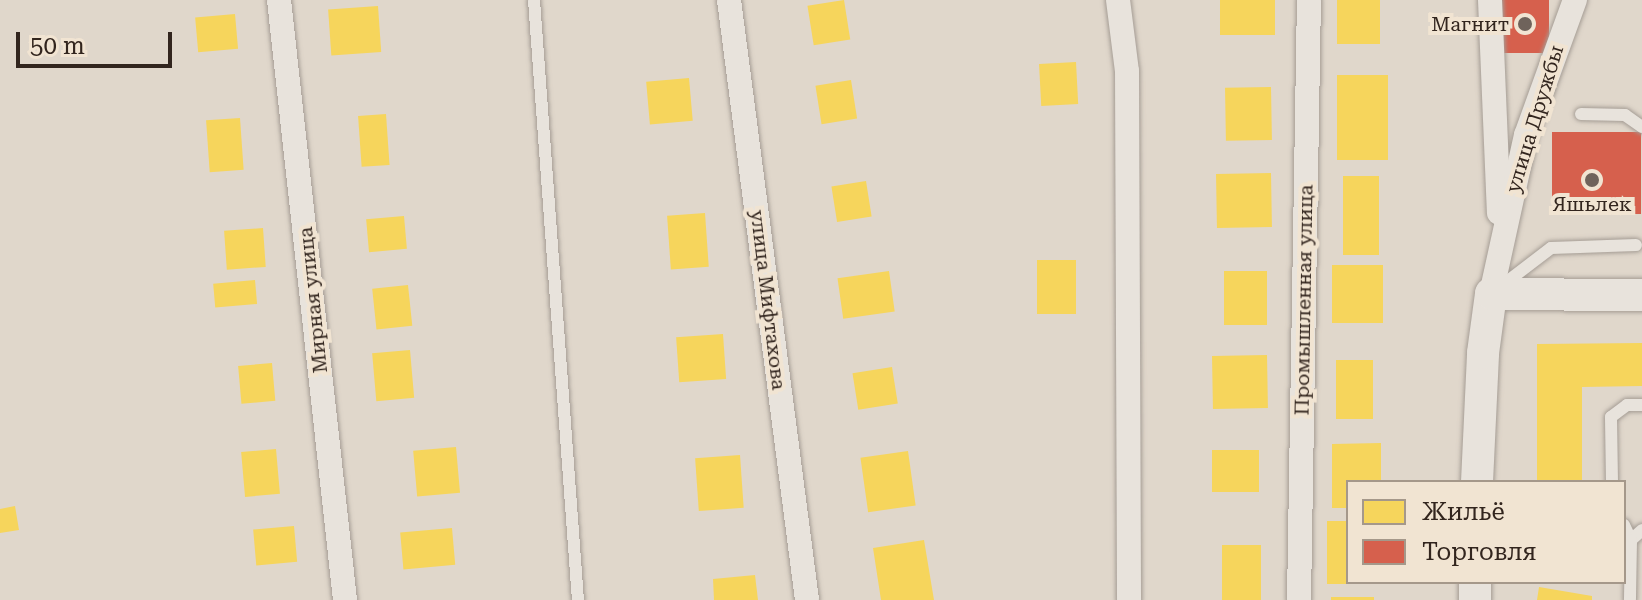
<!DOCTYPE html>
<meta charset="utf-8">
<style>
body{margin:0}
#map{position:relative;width:1642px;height:600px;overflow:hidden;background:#e0d7cb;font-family:"Roboto Serif",serif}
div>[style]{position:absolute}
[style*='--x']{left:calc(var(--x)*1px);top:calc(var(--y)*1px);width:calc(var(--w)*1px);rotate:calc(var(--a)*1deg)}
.homes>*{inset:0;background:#f6d55c;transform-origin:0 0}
.shops>*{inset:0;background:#d6604d;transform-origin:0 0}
.roads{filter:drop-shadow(0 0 2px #a59d95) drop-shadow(0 0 2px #a59d95)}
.service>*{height:12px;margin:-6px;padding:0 6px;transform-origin:6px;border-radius:6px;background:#e8e3dc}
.minor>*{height:24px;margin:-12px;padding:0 12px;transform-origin:12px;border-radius:12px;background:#e8e3dc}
.tertiary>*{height:32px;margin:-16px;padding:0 16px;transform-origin:16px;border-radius:16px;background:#e8e3dc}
.dots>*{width:22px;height:22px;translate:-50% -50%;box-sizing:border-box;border:4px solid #f1e4d2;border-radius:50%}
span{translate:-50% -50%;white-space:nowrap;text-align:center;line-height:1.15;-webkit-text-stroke:8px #f1e4d2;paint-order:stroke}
.poi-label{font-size:20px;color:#32251e}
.right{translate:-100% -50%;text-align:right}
.street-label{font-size:20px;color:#32251e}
.legend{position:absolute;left:1346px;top:480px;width:280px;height:104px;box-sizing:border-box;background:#f1e4d2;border:2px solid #a5988a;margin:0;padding:10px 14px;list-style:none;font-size:24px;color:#32251e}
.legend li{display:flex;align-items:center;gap:16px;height:40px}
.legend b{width:40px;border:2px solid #a5988a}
.scale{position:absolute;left:16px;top:32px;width:156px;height:36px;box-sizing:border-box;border:4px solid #32251e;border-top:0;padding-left:10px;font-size:24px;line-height:28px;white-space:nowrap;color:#32251e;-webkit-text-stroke:6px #f1e4d2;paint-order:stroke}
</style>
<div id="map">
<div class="homes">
<div style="left:844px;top:0;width:40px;height:37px;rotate:81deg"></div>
<div style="left:1220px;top:0;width:55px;height:35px"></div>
<div style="left:1337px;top:0;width:43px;height:44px"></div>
<div style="left:378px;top:6px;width:46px;height:50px;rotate:86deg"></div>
<div style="left:235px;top:14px;width:35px;height:40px;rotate:85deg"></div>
<div style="left:1076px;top:62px;width:42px;height:37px;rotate:87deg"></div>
<div style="left:1337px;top:75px;width:51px;height:85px"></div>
<div style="left:689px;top:78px;width:43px;height:43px;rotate:85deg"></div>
<div style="left:851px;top:80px;width:39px;height:36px;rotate:81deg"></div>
<div style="left:1271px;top:87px;width:53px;height:46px;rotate:89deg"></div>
<div style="left:386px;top:114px;width:51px;height:28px;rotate:86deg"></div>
<div style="left:240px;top:118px;width:52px;height:34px;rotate:86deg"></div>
<div style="left:1271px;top:173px;width:54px;height:55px;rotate:89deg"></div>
<div style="left:1343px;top:176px;width:36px;height:79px"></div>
<div style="left:866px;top:181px;width:36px;height:35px;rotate:81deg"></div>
<div style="left:705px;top:213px;width:54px;height:38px;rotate:86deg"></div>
<div style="left:404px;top:216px;width:33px;height:38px;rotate:85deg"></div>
<div style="left:263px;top:228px;width:39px;height:39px;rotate:86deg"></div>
<div style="left:1076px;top:260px;width:54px;height:39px;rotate:90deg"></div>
<div style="left:1332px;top:265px;width:51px;height:58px"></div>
<div style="left:889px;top:271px;width:41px;height:52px;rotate:82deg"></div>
<div style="left:1224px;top:271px;width:43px;height:54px"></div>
<div style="left:255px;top:280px;width:24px;height:42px;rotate:85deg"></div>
<div style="left:408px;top:285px;width:41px;height:36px;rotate:84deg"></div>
<div style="left:723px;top:334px;width:45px;height:47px;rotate:86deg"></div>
<div style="clip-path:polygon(1642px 343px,1642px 386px,1582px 387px,1582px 482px,1537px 482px,1537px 344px)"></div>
<div style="left:410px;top:350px;width:48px;height:38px;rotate:85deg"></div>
<div style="left:1267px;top:355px;width:53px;height:55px;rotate:89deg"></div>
<div style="left:1336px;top:360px;width:37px;height:59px"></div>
<div style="left:272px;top:363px;width:38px;height:34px;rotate:85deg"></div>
<div style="left:892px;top:367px;width:37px;height:40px;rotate:81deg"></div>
<div style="clip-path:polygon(1381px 443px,1381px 482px,1348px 482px,1348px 508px,1332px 508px,1332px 444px)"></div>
<div style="left:456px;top:447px;width:46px;height:43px;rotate:85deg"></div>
<div style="left:276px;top:449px;width:45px;height:35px;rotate:85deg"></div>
<div style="left:1259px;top:450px;width:42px;height:47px;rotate:90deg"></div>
<div style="left:908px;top:451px;width:55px;height:48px;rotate:82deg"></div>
<div style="left:740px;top:455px;width:53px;height:45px;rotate:86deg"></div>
<div style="clip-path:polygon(15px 506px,19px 530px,0 533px,0 509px)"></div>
<div style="left:1327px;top:521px;width:21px;height:63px"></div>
<div style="left:294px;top:526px;width:36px;height:41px;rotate:85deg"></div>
<div style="left:452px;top:528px;width:37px;height:52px;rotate:85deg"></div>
<div style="clip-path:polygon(924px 540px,934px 600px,881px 600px,873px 548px)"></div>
<div style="left:1222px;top:545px;width:39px;height:55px"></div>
<div style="clip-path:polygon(755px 575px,758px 600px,714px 600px,713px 579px)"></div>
<div style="clip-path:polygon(1539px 587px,1592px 596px,1592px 600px,1537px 600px)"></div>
<div style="left:1331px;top:597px;width:43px;height:3px"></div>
</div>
<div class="shops">
<div style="left:1500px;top:0;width:49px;height:53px"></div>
<div style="left:1552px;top:132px;width:89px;height:82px"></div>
</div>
<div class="roads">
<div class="service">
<div style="--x:534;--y:0;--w:602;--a:85.81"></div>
<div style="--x:1581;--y:114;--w:44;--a:1.3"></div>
<div style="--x:1625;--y:115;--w:21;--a:35"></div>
<div style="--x:1500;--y:287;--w:64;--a:-37.4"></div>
<div style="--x:1551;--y:248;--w:85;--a:-2"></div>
<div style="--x:1612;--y:482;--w:65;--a:-90.9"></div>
<div style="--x:1611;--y:417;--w:20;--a:-37"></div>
<div style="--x:1627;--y:405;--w:15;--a:0"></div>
<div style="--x:1624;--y:525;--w:17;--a:65"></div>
<div style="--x:1631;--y:540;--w:15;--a:-42"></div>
<div style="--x:1624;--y:540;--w:7;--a:0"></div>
<div style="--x:1631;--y:540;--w:60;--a:91"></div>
</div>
<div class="minor">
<div style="--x:279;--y:0;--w:604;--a:83.72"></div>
<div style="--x:729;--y:0;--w:605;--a:82.59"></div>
<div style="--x:1118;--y:0;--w:72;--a:82.8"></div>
<div style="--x:1127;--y:71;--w:529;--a:89.78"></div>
<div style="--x:1490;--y:0;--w:213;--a:87.6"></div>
<div style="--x:1491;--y:294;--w:163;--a:-77.6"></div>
<div style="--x:1526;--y:135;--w:144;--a:-70.1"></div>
<div style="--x:1299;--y:600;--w:600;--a:-89.05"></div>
</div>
<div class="tertiary">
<div style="--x:1477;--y:482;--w:129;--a:-87.3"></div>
<div style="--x:1483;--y:353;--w:60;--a:-82.3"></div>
<div style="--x:1491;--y:294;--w:151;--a:0.4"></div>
<div style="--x:1475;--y:600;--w:18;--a:-90"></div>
</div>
</div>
<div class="dots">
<div style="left:1525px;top:24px;background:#6f635b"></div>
<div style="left:1592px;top:180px;background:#6f635b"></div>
</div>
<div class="poi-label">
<span class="right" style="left:1509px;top:24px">Магнит</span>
<span style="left:1592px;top:204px">Яшьлек</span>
</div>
<div class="street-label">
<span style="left:1535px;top:119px;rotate:-73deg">улица Дружбы</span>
<span style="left:313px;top:300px;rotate:-96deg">Мирная улица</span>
<span style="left:768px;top:300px;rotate:83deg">улица Мифтахова</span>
<span style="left:1304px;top:300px;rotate:-89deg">Промышленная улица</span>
</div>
<ul class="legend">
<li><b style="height:22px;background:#f6d55c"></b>Жильё</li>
<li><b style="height:22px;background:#d6604d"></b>Торговля</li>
</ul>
<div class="scale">50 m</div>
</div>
